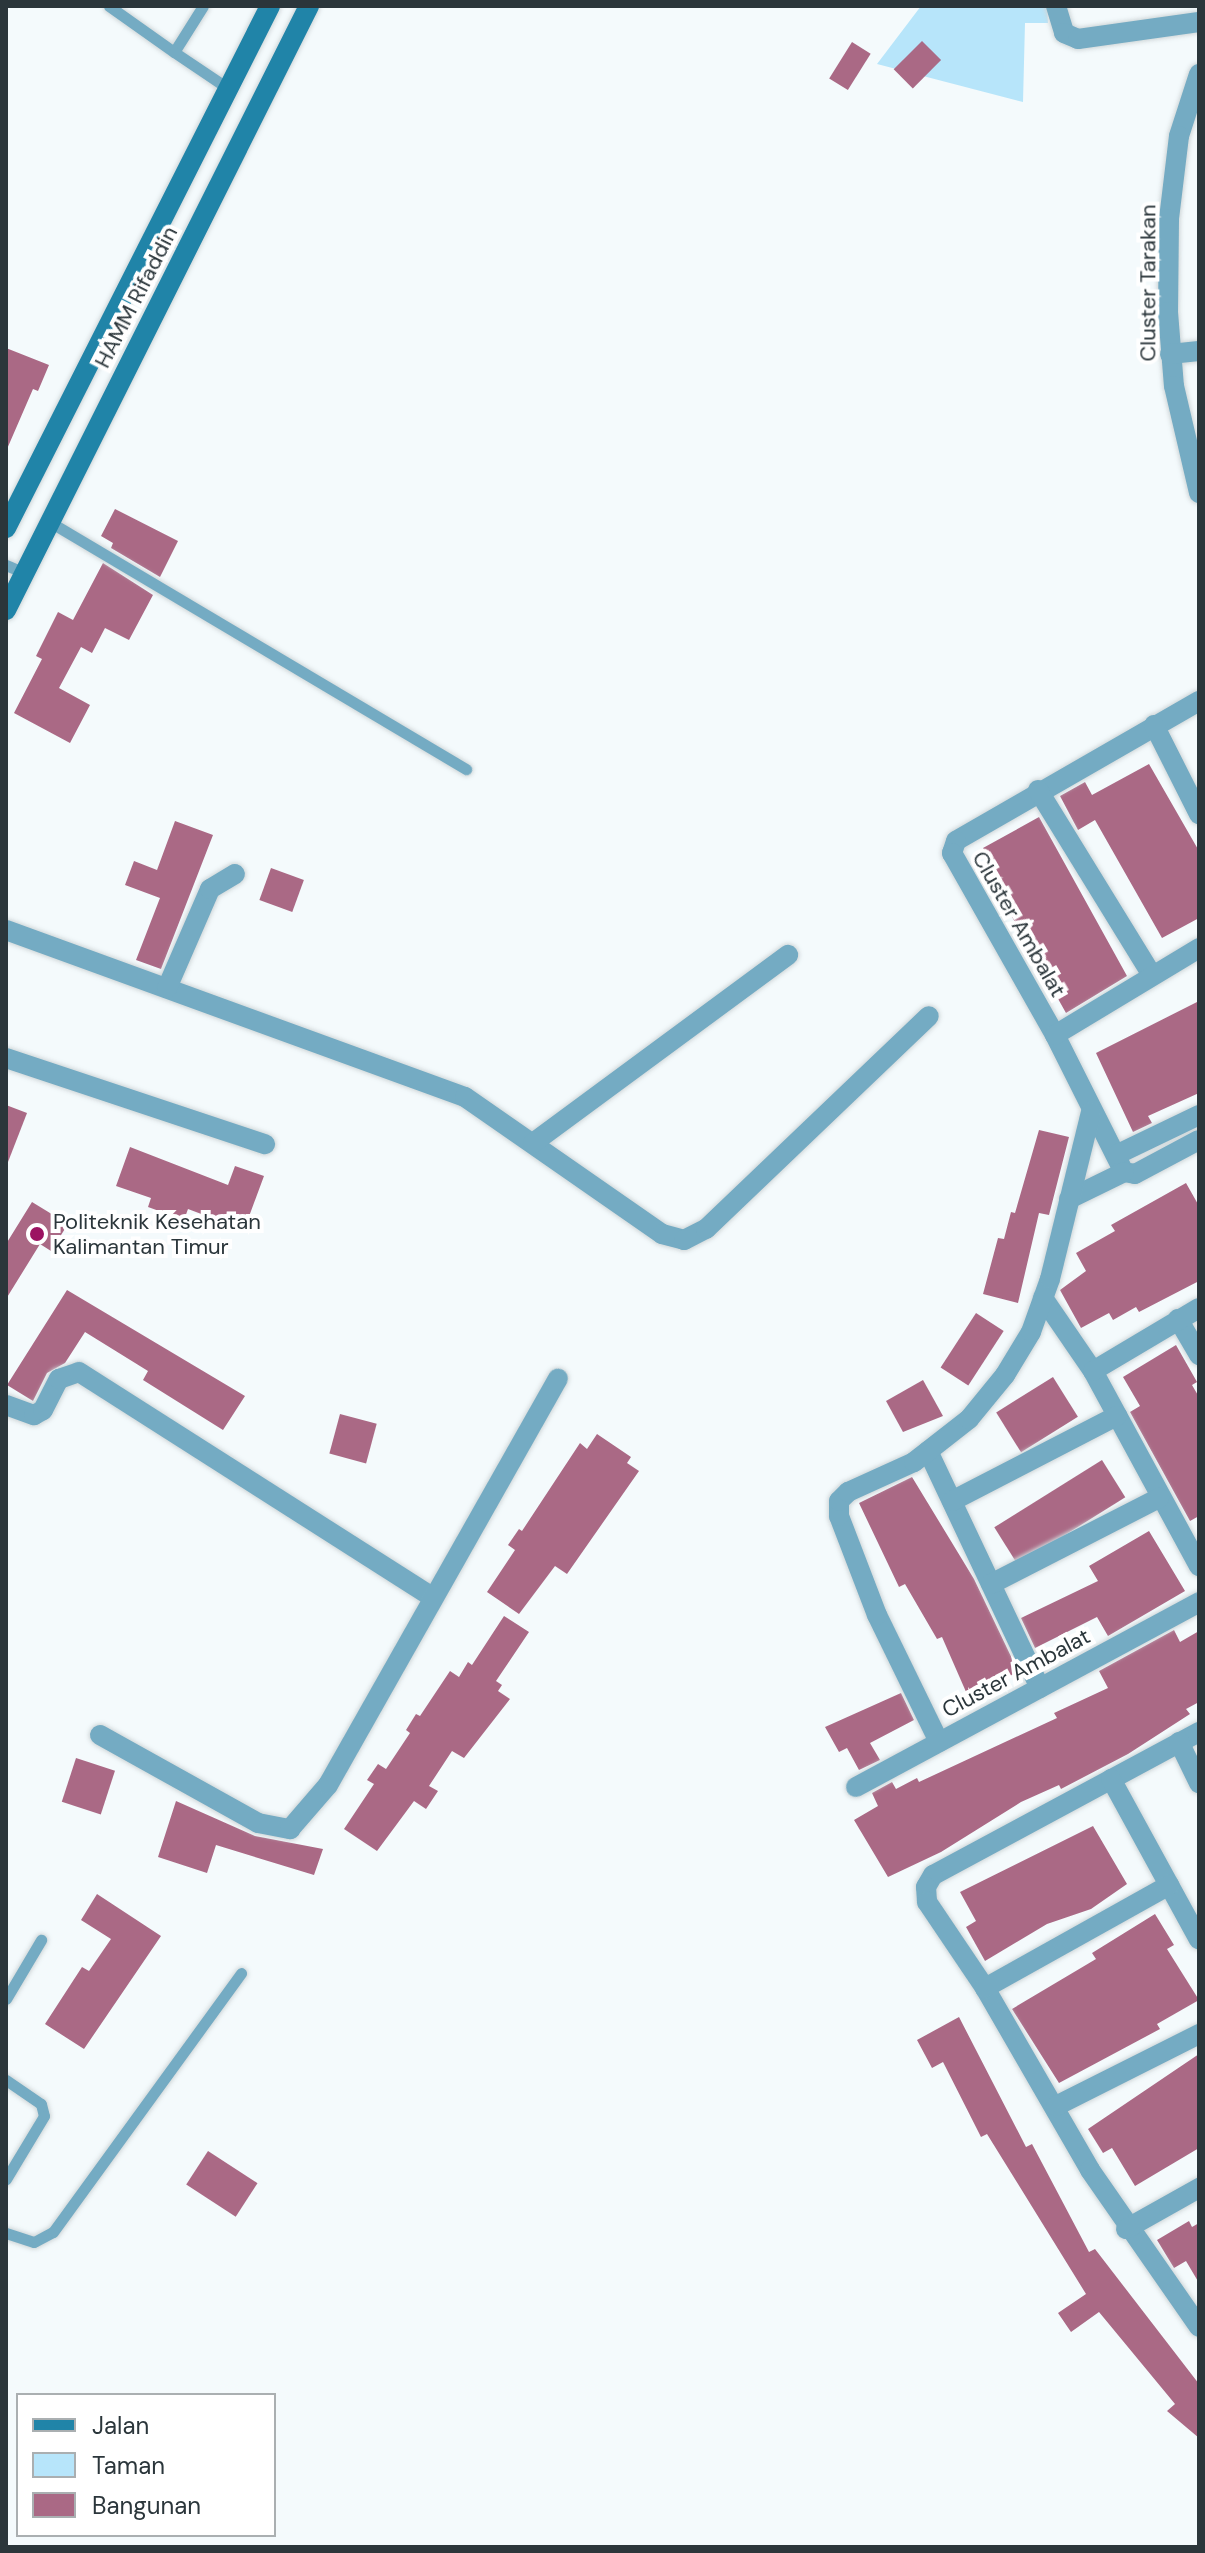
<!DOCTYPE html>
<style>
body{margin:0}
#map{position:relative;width:1205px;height:2553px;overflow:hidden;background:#f4fafc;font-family:"DM Sans",sans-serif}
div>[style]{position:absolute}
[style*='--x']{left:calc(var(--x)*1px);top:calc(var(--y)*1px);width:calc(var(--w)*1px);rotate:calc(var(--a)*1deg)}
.green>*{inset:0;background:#b7e5fa}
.building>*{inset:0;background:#aa6985;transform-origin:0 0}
.roads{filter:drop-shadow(0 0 2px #d0d7d9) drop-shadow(0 0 2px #d0d7d9)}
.lane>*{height:11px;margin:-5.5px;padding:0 5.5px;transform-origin:5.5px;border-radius:5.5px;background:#74abc3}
.street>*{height:20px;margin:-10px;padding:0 10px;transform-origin:10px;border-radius:10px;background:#74abc3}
.secondary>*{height:20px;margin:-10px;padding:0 10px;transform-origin:10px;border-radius:10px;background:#2084a8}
.dots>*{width:22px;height:22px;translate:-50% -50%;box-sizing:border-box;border:4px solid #fff;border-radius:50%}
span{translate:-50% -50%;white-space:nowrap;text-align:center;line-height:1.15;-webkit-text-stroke:8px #fff;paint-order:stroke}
.street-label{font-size:22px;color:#2b363b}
.poi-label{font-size:22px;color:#2b363b}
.left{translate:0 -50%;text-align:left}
.frame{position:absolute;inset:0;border:8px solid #2b363b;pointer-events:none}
.legend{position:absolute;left:16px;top:2393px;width:260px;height:144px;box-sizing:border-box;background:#fff;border:2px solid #aaafb1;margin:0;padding:10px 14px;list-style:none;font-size:24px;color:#2b363b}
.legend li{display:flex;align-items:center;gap:16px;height:40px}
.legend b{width:40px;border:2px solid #aaafb1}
</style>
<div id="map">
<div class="green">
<div style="clip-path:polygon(921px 6px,1047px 6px,1048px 23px,1025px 23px,1023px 102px,877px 64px)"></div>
</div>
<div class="building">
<div style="left:922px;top:41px;width:27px;height:40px;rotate:45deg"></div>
<div style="left:852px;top:42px;width:22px;height:43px;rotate:32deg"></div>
<div style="clip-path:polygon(6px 348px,49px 365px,38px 391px,33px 389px,7px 449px)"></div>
<div style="clip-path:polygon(115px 509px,178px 541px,160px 577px,111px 548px,113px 543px,101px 536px)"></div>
<div style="clip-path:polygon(103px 563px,153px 595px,129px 640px,105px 628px,92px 653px,81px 647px,59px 688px,90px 705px,70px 743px,14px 713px,42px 659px,36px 656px,58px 612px,73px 620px)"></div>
<div style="clip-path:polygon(1149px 764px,1199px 851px,1199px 918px,1162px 938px,1095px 820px,1078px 830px,1060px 796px,1085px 782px,1092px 795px)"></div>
<div style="clip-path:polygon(1039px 817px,1127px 976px,1066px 1013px,988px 874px,995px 870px,983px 848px)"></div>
<div style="clip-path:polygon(175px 821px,213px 835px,161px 969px,136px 960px,160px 898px,125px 885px,134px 861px,157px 870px)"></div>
<div style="left:271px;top:868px;width:35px;height:34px;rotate:20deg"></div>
<div style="clip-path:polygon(1199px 1001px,1199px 1093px,1148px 1116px,1152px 1123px,1133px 1132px,1096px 1053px)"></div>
<div style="clip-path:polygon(6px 1105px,27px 1113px,8px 1162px,6px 1162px)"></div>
<div style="clip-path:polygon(1039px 1130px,1069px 1137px,1049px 1215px,1039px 1213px,1018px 1303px,983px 1294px,998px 1238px,1004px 1239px,1011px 1212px,1015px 1213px)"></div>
<div style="clip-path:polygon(130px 1147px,228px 1185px,235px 1166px,264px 1176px,244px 1230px,188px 1209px,184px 1220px,148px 1207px,151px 1198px,116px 1186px)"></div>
<div style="clip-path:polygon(1186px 1183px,1199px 1206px,1199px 1281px,1139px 1312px,1136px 1307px,1113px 1320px,1109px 1313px,1081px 1328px,1060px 1290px,1086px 1271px,1076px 1253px,1115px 1231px,1111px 1225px)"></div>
<div style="clip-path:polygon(32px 1202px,68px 1224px,51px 1251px,40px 1244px,6px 1299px,6px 1244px)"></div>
<div style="clip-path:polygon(67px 1290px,245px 1396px,223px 1430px,143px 1380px,148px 1371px,85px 1332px,65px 1363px,47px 1373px,33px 1401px,7px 1385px)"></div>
<div style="left:976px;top:1313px;width:33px;height:65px;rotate:33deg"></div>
<div style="clip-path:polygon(1176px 1345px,1197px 1382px,1192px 1385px,1199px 1397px,1199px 1516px,1190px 1521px,1130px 1412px,1140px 1406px,1123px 1377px)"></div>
<div style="left:1053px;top:1377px;width:47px;height:67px;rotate:58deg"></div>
<div style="clip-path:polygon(923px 1380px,943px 1416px,903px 1432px,886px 1401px)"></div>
<div style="left:340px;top:1414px;width:38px;height:41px;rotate:15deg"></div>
<div style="clip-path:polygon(597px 1434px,631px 1457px,627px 1463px,639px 1471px,567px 1574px,555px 1566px,519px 1614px,487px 1592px,515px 1550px,508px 1545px,519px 1529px,522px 1531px,580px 1443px,587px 1449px)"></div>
<div style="left:1102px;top:1460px;width:44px;height:127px;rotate:58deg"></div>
<div style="clip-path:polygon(912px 1477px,974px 1579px,1018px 1671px,970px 1701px,942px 1637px,937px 1639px,905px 1584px,899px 1587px,859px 1503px)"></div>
<div style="clip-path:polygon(1149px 1531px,1185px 1591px,1108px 1636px,1097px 1617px,1035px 1648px,1021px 1618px,1098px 1581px,1089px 1566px)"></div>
<div style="clip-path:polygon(504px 1616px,529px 1632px,496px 1681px,502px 1685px,498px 1691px,510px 1699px,464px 1758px,452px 1751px,429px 1786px,438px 1791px,426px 1809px,414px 1801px,377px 1851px,344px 1829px,374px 1784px,367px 1780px,378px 1764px,386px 1769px,410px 1733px,406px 1730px,416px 1714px,420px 1716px,450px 1671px,459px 1677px,468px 1662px,472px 1665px)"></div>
<div style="clip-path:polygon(1174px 1630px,1180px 1642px,1199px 1631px,1199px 1702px,1186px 1709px,1190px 1714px,1128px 1754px,1061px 1789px,1059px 1785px,1021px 1802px,941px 1852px,888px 1877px,854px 1820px,878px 1806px,872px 1793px,892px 1782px,896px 1789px,917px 1778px,919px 1782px,1057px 1718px,1054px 1713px,1108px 1688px,1099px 1671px)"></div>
<div style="clip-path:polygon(901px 1693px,914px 1720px,870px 1743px,880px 1760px,859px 1770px,847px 1748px,839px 1752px,825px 1727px)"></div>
<div style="left:76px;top:1758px;width:41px;height:46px;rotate:18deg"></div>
<div style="clip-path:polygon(176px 1801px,255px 1836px,323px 1849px,314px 1875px,216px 1845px,207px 1873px,158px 1857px)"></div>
<div style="clip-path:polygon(1093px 1826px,1127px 1884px,1091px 1909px,1047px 1924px,985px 1961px,966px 1927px,976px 1921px,960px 1892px)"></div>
<div style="clip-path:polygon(97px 1894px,161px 1936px,84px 2049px,45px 2024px,82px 1967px,89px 1971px,111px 1939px,81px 1920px)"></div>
<div style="clip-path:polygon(1155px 1914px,1174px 1945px,1167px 1949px,1199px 2000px,1157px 2024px,1160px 2029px,1059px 2083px,1012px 2009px,1096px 1959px,1092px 1953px)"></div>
<div style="clip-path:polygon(959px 2017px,1026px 2147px,1032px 2144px,1089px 2252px,1095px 2249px,1199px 2384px,1199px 2438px,1167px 2411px,1175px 2404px,1099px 2312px,1071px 2332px,1058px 2313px,1086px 2294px,987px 2134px,981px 2137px,943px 2062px,932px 2068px,917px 2040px)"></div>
<div style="clip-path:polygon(1199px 2054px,1199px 2148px,1135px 2186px,1112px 2148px,1103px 2153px,1088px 2129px)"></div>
<div style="left:208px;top:2151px;width:59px;height:40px;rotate:33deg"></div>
<div style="clip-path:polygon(1189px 2221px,1192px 2227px,1199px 2223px,1199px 2283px,1186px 2261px,1174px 2268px,1157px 2240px)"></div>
</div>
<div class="roads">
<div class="lane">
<div style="--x:109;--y:6;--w:80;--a:35.3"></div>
<div style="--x:203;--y:6;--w:54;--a:122.2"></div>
<div style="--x:174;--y:52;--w:66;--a:33.9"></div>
<div style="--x:50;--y:522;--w:484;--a:30.7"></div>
<div style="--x:6;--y:565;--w:21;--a:23"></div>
<div style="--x:6;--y:1999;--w:69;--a:-59.3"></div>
<div style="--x:6;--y:2080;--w:42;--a:34.4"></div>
<div style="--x:41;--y:2104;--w:12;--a:76"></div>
<div style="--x:44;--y:2116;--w:74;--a:121.1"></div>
<div style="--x:6;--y:2233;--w:29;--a:18"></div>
<div style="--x:34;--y:2242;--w:21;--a:-28"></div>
<div style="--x:53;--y:2232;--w:320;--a:-54"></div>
</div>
<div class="street">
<div style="--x:1056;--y:6;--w:28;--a:73"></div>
<div style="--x:1064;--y:33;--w:15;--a:23"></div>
<div style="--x:1078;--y:39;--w:122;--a:-8"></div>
<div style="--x:1199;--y:74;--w:65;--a:107.9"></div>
<div style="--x:1179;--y:136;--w:84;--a:96.9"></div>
<div style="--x:1169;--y:219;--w:93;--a:90.6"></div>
<div style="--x:1168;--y:312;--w:74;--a:85.4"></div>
<div style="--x:1174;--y:386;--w:110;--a:76.8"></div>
<div style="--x:1170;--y:354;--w:29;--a:-6"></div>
<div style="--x:1199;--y:701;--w:280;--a:150.1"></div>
<div style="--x:956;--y:841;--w:13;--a:108"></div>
<div style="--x:952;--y:853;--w:209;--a:60.5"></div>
<div style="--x:1055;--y:1035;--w:153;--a:63.3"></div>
<div style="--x:1124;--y:1172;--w:11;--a:10"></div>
<div style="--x:1135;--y:1174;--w:72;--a:-28"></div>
<div style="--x:1154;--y:725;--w:100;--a:63.2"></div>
<div style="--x:1038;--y:790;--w:217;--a:58.4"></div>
<div style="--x:6;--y:930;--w:488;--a:20"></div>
<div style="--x:465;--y:1097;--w:240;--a:34.8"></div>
<div style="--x:662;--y:1234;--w:23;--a:15"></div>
<div style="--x:684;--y:1240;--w:25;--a:-27"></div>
<div style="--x:706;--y:1229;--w:308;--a:-43.7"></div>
<div style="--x:167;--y:988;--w:108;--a:-66.5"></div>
<div style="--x:210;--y:889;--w:29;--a:-31"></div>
<div style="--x:1055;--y:1035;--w:168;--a:-31.1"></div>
<div style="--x:6;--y:1058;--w:273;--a:18.4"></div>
<div style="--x:533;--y:1143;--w:317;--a:-36.4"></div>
<div style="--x:1118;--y:1154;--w:90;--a:-25.7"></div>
<div style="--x:1069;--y:1199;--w:61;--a:-26.1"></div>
<div style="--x:1043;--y:1298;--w:88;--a:55.6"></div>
<div style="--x:1093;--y:1371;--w:222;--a:61.5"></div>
<div style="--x:1178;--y:1319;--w:42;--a:59.7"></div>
<div style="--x:1093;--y:1371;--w:123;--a:-30.7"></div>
<div style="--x:6;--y:1405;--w:30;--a:20"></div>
<div style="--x:34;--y:1415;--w:10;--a:-29"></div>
<div style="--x:43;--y:1410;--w:35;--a:-63"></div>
<div style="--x:59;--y:1379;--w:21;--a:-19"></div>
<div style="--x:79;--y:1372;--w:419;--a:32.5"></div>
<div style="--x:928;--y:1451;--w:262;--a:64.7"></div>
<div style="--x:952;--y:1501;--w:186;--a:-27.3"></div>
<div style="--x:991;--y:1584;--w:189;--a:-27.1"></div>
<div style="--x:1199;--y:1732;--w:302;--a:151.7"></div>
<div style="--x:933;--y:1875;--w:14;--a:120"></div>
<div style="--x:926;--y:1887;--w:15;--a:86"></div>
<div style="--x:927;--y:1902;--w:104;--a:56"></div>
<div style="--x:985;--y:1988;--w:210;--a:60"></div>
<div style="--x:1090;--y:2170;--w:191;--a:55.2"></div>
<div style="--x:100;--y:1735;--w:181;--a:29.1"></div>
<div style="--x:258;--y:1823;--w:33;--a:11"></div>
<div style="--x:290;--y:1829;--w:58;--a:-49.2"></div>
<div style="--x:328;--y:1785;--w:467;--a:-60.5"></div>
<div style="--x:939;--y:1742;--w:141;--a:-116"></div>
<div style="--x:877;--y:1615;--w:106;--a:-111"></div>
<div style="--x:839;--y:1516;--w:15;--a:-90"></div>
<div style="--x:839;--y:1501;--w:13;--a:-45"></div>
<div style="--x:848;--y:1492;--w:72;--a:-24.4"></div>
<div style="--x:914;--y:1462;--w:70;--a:-38"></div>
<div style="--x:969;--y:1419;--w:57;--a:-50.7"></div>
<div style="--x:1005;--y:1375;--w:50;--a:-58.8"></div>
<div style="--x:1031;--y:1332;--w:56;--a:-70.3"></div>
<div style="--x:1050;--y:1279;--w:172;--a:-76.2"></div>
<div style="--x:1179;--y:1742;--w:46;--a:64"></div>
<div style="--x:1111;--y:1779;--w:183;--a:61.3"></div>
<div style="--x:856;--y:1787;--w:390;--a:-28.3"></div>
<div style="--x:985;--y:1988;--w:211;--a:-29.2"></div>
<div style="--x:1056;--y:2106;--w:160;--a:-26.7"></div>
<div style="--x:1126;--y:2229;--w:84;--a:-29.3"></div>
</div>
<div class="secondary">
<div style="--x:6;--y:528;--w:585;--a:-63.17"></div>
<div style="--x:6;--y:610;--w:676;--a:-63.36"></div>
</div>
</div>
<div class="dots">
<div style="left:37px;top:1234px;background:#9c1262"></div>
</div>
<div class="street-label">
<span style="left:1148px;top:283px;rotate:-90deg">Cluster Tarakan</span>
<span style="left:136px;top:297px;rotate:-63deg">HAMM Rifaddin</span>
<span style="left:1019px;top:924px;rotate:60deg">Cluster Ambalat</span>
<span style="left:1016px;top:1673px;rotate:-28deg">Cluster Ambalat</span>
</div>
<div class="poi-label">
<span class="left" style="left:53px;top:1234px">Politeknik Kesehatan<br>Kalimantan Timur</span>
</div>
<div class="frame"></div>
<ul class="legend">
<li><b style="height:10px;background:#2084a8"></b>Jalan</li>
<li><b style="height:22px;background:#b7e5fa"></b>Taman</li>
<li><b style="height:22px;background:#aa6985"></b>Bangunan</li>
</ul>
</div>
